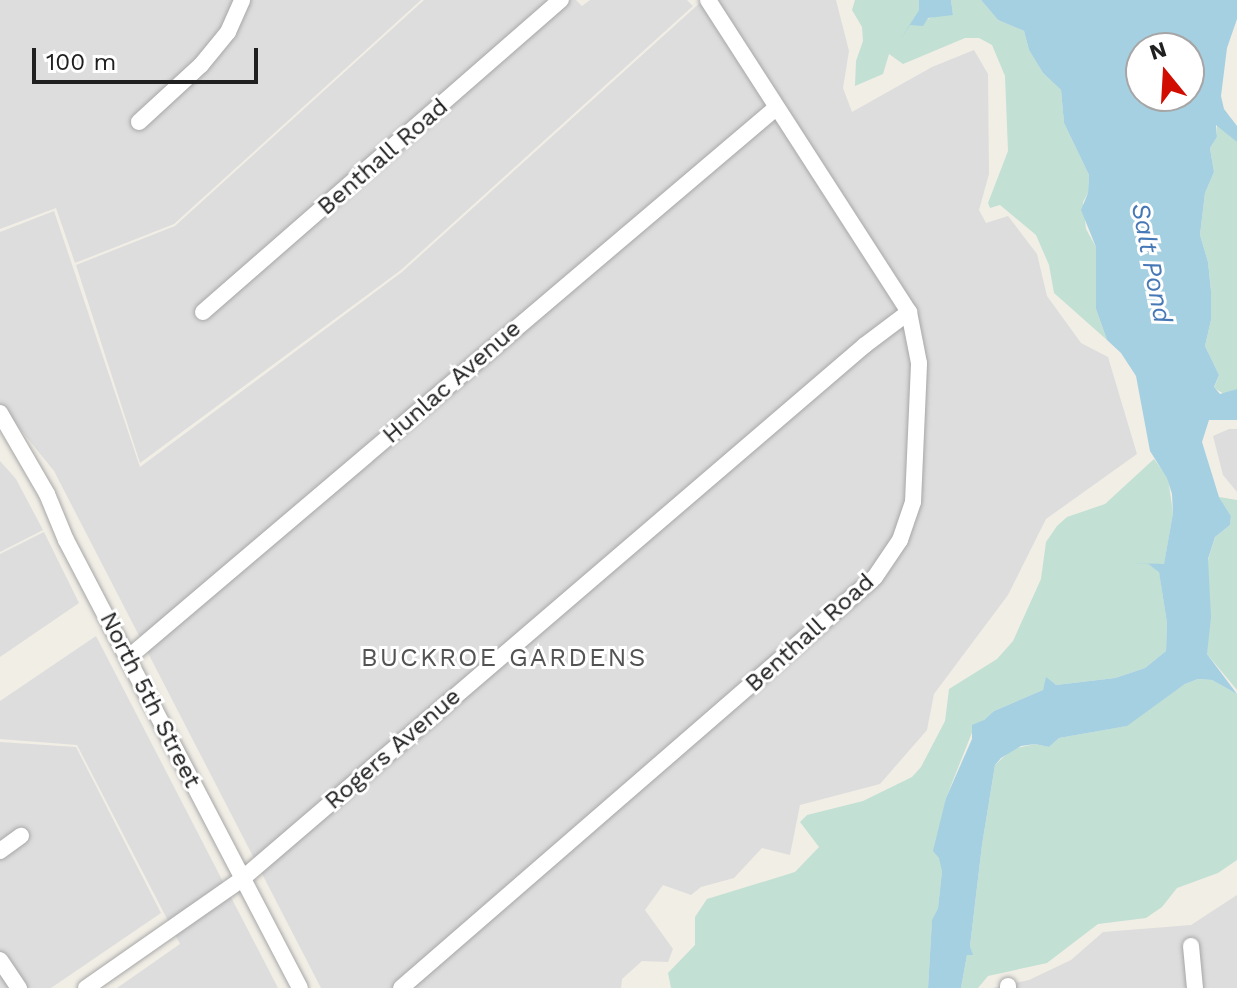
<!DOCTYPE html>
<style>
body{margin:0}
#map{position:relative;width:1237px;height:988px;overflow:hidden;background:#f1eee6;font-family:"Work Sans",sans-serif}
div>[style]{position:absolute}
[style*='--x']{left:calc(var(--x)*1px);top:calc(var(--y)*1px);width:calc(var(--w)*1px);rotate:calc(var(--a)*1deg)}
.residential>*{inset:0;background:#dedddd}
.wetland>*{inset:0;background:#c2e0d4}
.water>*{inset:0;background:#a5d0e1}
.roads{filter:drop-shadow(0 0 2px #a7a7a7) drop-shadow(0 0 2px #a7a7a7)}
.minor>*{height:16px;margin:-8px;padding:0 8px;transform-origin:8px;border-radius:8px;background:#fff}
span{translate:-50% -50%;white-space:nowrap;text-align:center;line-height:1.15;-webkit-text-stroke:6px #fff;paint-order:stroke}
.street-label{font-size:24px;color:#202020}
.water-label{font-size:26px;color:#4678b6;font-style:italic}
.neighbourhood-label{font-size:26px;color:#535353;letter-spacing:2px}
.north{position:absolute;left:1125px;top:32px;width:80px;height:80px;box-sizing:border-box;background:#fff;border:2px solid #a6a6a6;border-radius:50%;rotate:342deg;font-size:22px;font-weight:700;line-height:32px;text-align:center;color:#202020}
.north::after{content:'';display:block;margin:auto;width:28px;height:36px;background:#d10c00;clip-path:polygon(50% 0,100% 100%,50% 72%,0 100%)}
.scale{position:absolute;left:32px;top:48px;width:226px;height:36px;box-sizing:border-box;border:4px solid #202020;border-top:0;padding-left:10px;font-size:24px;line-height:28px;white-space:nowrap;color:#202020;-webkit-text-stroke:6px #fff;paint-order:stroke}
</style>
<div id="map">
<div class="residential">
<div style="clip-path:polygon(0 0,421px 0,174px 224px,75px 263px,56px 208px,0 229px)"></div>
<div style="clip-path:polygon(424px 0,576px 0,582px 6px,590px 0,687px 0,693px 6px,401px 270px,140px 463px,76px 265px,175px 226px)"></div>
<div style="clip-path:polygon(703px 0,836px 0,849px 51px,843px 88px,852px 112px,932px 67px,974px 50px,988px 74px,989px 174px,979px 210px,986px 223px,1008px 216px,1037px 254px,1047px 296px,1081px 343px,1108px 357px,1137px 454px,1046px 519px,1008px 595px,934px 694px,927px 730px,880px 784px,800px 805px,790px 855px,762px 848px,734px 878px,701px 887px,691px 895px,663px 885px,645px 910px,673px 949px,668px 962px,642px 961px,622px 979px,621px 988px,321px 988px,54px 471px,0 404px,0 232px,54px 211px,140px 467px,402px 272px)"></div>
<div style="clip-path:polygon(1229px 429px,1237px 429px,1237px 492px,1223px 475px,1213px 436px)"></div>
<div style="clip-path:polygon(0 461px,16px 479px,43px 530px,0 552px)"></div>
<div style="clip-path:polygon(44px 532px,79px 603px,0 657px,0 554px)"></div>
<div style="clip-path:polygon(96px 636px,278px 988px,117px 988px,180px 944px,77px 745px,0 739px,0 701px)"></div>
<div style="clip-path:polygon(0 742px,76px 747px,161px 913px,51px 988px,0 988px)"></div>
<div style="clip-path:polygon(1237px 895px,1237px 988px,992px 988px,1029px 980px,1071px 960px,1103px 932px,1191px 925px)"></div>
</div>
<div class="wetland">
<div style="clip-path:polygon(855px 0,919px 0,919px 10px,910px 25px,939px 15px,953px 15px,951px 0,981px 0,998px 20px,1024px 31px,1029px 50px,1043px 73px,1061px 90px,1064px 123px,1089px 175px,1088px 193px,1083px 202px,1086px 229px,1096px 247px,1096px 309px,1107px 340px,1054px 293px,1049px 265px,1036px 235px,1000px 205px,990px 208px,988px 203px,1008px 151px,1005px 76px,992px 45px,979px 38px,965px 38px,903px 64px,889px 54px,883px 74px,855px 86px,856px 61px,863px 41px,862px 27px,852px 10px)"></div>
<div style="clip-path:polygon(1217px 124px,1237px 142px,1237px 389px,1224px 394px,1214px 388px,1219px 375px,1205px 346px,1211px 320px,1211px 291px,1208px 262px,1200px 235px,1205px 193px,1214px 172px,1210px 148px,1217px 137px)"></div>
<div style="clip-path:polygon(1154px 459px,1168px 478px,1173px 513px,1164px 565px,1138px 563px,1148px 564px,1159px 571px,1167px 623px,1166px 651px,1145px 668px,1115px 678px,1056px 685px,1046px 682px,1043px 690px,994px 711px,973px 730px,946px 798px,942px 820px,942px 871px,938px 908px,932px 921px,928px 988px,671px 988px,668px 973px,695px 945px,695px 917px,707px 899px,795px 872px,819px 847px,800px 822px,807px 815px,863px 801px,912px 777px,921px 767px,945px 721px,949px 689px,997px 659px,1013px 641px,1041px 579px,1046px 542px,1057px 526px,1067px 517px,1105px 504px)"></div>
<div style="clip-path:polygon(1219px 497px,1237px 500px,1237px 690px,1207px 654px,1208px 560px,1215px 537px,1230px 525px,1231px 516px)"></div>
<div style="clip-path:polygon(1198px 679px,1212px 680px,1237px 694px,1237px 860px,1218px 873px,1177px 888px,1162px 907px,1146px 918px,1098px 924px,1047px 963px,988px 976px,978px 988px,961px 988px,967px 955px,972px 954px,970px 946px,982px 845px,995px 765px,1012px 749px,1035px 744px,1049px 747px,1059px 738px,1126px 726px,1185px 684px)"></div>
</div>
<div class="water">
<div style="clip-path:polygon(919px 0,951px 0,953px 15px,928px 18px,923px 26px,910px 25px,900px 40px,919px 10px)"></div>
<div style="clip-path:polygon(evenodd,981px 0,1237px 0,1237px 19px,1227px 48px,1221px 96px,1224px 109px,1237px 126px,1237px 142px,1216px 125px,1217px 137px,1210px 148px,1214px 172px,1205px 193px,1200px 235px,1208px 262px,1211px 291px,1211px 320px,1205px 346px,1219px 375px,1214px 387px,1220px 394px,1237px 389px,1237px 420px,1209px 420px,1202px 442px,1219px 497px,1231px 516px,1230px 525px,1215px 537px,1208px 559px,1211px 617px,1207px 654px,1237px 694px,1212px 680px,1198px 679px,1185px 684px,1127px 726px,1059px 738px,1049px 747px,1035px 744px,1021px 746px,1001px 758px,995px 765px,982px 845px,970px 946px,973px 955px,967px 955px,961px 988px,928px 988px,932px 920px,938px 908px,942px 871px,939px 858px,933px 851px,946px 798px,972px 739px,972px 725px,984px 720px,994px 711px,1043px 690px,1046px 677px,1056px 685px,1115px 678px,1145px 668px,1166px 651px,1167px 623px,1159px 572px,1148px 564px,1133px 563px,1164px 564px,1173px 513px,1172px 494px,1167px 478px,1150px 451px,1136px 376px,1121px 353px,1107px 340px,1096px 309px,1096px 247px,1081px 210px,1088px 193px,1089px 175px,1064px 123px,1061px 90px,1043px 73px,1029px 50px,1024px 31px,998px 20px,981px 0,1141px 48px,1189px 48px,1189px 96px,1141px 96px,1141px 48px)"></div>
</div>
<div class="roads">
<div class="minor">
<div style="--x:139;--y:122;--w:84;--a:-42.6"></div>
<div style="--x:201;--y:65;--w:43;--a:-50.7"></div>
<div style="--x:228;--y:32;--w:35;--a:-66"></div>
<div style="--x:203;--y:312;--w:475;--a:-41.1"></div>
<div style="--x:0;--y:413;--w:94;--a:59.9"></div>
<div style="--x:47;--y:494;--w:50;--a:67.6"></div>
<div style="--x:66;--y:540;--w:505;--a:62.42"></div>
<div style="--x:129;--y:657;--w:849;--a:-40.32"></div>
<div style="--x:0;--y:851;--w:26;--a:-36"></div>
<div style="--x:1191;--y:946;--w:42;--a:84.6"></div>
<div style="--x:0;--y:960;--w:34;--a:56"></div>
<div style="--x:1008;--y:986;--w:2;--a:90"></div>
<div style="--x:86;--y:988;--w:190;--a:-34.9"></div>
<div style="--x:242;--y:879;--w:821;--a:-40.6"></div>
<div style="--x:865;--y:345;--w:55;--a:-36.9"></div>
<div style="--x:401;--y:988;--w:627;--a:-40.93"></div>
<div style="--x:875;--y:577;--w:45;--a:-56"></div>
<div style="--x:900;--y:540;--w:40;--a:-71.1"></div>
<div style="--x:913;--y:502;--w:139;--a:-87.5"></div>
<div style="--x:919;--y:363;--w:52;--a:-101.1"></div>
<div style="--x:909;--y:312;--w:371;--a:-122.8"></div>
</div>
</div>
<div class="street-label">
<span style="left:383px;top:157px;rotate:-41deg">Benthall Road</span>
<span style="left:452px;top:382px;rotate:-41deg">Hunlac Avenue</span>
<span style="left:810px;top:633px;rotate:-42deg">Benthall Road</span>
<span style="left:150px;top:700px;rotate:63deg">North 5th Street</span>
<span style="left:393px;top:749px;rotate:-41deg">Rogers Avenue</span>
</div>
<div class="water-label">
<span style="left:1151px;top:263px;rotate:79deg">Salt Pond</span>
</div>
<div class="neighbourhood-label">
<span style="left:504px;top:658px">BUCKROE GARDENS</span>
</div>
<div class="north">N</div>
<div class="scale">100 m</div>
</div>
